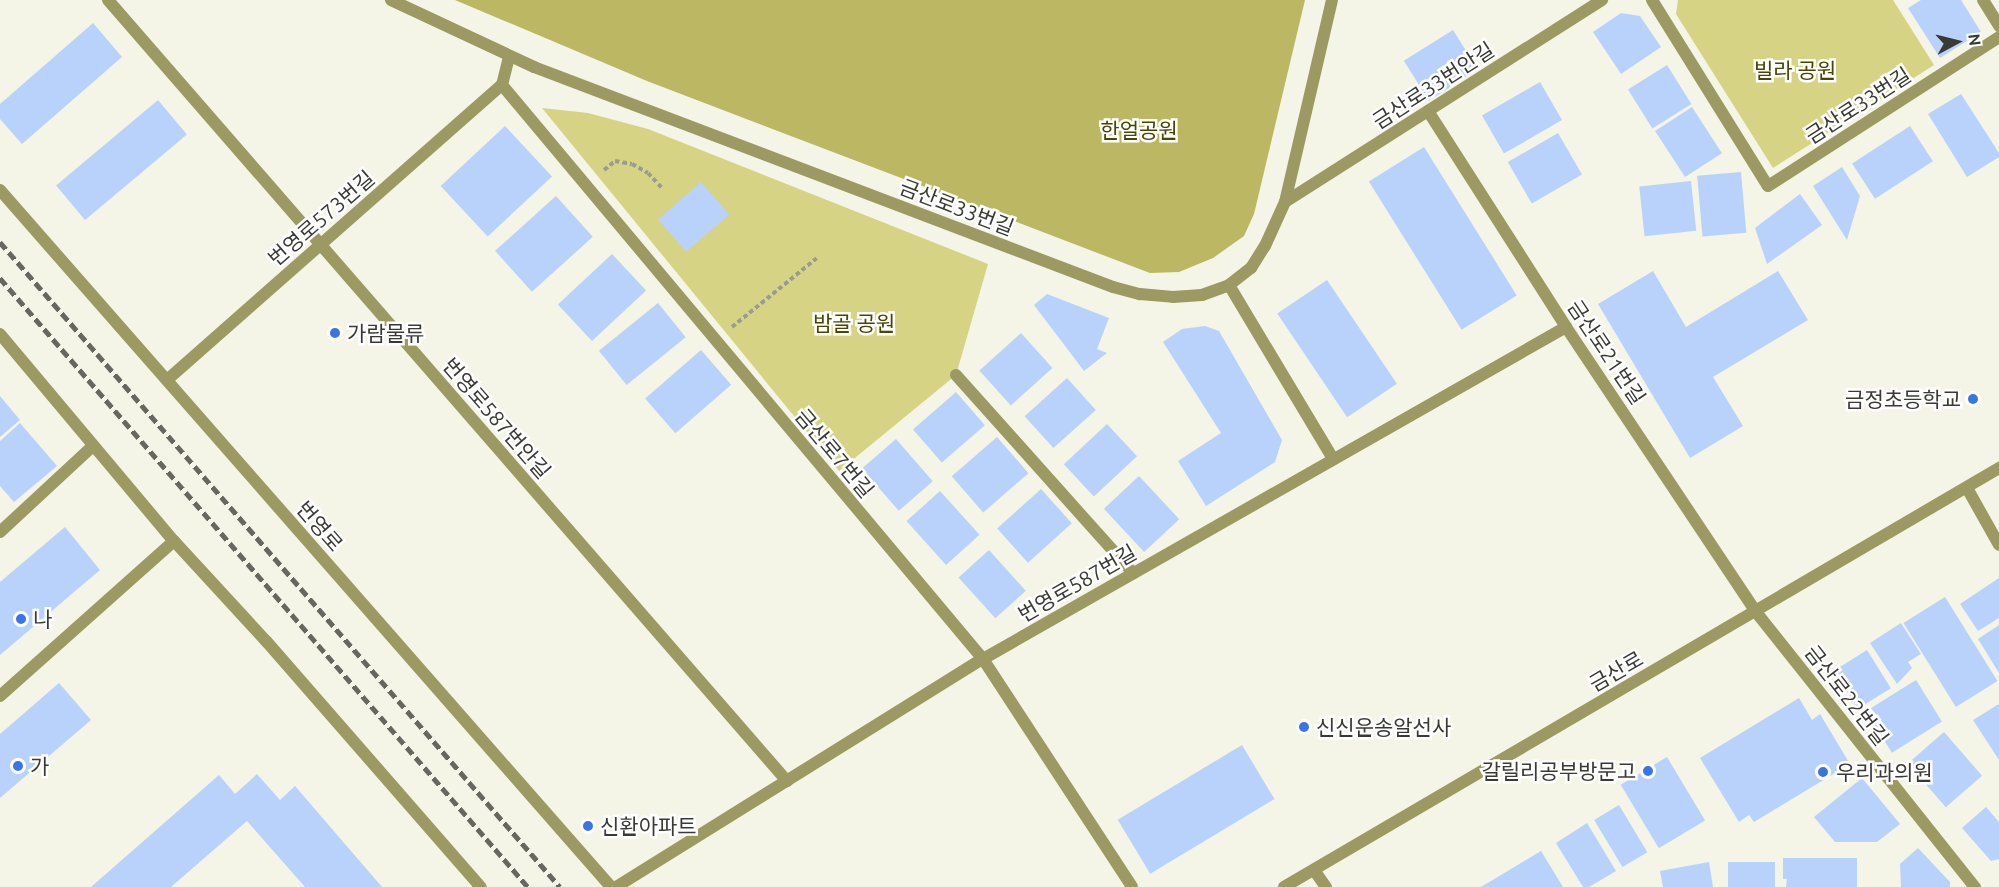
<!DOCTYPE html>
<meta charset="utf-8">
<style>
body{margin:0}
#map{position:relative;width:1999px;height:887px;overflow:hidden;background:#f4f4e7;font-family:Ubuntu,"Noto Sans KR",sans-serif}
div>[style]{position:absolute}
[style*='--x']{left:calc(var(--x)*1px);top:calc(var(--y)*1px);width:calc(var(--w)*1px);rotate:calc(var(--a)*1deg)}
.green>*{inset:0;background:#d6d385}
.forest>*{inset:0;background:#bbb762}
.building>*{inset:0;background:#b9d2fc;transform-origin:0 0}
.path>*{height:4px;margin-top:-2px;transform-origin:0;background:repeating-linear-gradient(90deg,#9b9b91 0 4.5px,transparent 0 7.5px)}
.service>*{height:12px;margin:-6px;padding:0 6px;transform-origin:6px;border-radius:6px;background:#9c9a62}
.minor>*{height:12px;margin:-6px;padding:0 6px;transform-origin:6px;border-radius:6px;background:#9c9a62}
.tertiary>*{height:12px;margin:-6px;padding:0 6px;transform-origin:6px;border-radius:6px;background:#9c9a62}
.rail>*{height:4.5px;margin-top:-2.25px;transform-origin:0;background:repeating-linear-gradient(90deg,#676760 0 9px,transparent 0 13.5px)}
.dots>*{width:16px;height:16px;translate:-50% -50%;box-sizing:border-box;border:3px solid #fff;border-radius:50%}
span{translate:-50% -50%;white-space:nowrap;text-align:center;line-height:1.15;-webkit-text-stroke:5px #fff;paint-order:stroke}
.park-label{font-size:21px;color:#4a4600}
.street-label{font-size:21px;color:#3a3a35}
.poi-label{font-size:21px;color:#3a3a35}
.left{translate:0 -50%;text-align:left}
.right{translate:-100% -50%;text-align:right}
.north{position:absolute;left:1927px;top:12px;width:60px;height:60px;-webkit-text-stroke:4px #fff;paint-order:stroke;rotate:83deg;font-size:16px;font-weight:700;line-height:24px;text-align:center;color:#3a3a35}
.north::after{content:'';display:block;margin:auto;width:21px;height:27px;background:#3a3a35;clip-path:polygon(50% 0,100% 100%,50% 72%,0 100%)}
</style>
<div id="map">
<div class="green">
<div style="clip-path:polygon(1678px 0,1893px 0,1934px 65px,1773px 168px,1676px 14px)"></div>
<div style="clip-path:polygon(542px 108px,588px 113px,648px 129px,988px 264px,956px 375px,839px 471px)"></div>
</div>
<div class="forest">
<div style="clip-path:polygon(455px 0,1305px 0,1254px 214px,1244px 236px,1213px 258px,1179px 272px,1150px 273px,647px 81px)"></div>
</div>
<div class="building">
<div style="clip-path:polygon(1921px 0,1961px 0,1981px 32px,1940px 58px,1908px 8px)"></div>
<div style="clip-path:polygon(1621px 13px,1640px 16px,1661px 47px,1621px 74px,1593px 32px)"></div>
<div style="clip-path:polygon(93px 23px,122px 57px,22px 144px,0 119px,0 104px)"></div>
<div style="left:1453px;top:30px;width:47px;height:58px;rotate:58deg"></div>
<div style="left:1667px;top:65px;width:46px;height:46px;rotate:58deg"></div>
<div style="left:1540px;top:82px;width:44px;height:67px;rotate:60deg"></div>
<div style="clip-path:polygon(1961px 94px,1999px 153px,1999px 157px,1967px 177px,1928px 114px)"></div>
<div style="left:158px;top:100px;width:45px;height:133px;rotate:50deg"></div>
<div style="left:1692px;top:107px;width:55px;height:44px;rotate:57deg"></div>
<div style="left:505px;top:126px;width:69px;height:88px;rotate:47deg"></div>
<div style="left:1910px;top:126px;width:42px;height:69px;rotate:57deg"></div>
<div style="left:1558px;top:133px;width:48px;height:58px;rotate:60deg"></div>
<div style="left:1424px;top:147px;width:175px;height:65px;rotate:58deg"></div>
<div style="clip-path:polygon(1842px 167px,1860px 196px,1847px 240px,1813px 186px)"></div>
<div style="left:1741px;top:172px;width:61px;height:44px;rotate:85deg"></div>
<div style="left:1691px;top:181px;width:50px;height:52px;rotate:84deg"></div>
<div style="left:701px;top:182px;width:43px;height:57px;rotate:49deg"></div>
<div style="clip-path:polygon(1800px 194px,1822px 225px,1767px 264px,1755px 228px)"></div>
<div style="left:556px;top:196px;width:55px;height:82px;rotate:48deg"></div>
<div style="left:612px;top:254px;width:50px;height:74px;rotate:47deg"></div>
<div style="clip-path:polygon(1653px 271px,1686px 327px,1778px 271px,1808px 320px,1713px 377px,1743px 426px,1690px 458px,1598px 304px)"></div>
<div style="left:1327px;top:280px;width:125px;height:60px;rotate:56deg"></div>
<div style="clip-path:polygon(1047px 294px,1109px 318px,1097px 349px,1107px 353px,1084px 371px,1034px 305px)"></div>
<div style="left:658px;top:303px;width:44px;height:76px;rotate:51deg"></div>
<div style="clip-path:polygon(1205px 326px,1219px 331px,1282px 440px,1275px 462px,1206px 506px,1178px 461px,1221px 433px,1163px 342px,1182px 329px)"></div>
<div style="left:1021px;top:333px;width:47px;height:56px;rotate:48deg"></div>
<div style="left:701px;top:350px;width:46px;height:74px;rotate:49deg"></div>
<div style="left:1067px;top:378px;width:43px;height:57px;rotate:48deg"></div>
<div style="left:956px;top:392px;width:44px;height:57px;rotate:49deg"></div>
<div style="clip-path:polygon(0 396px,20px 420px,0 437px)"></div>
<div style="clip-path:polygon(20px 423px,57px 466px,14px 502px,0 486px,0 441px)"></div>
<div style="left:1107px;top:424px;width:44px;height:59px;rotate:47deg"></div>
<div style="left:997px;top:437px;width:48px;height:60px;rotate:49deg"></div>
<div style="left:896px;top:439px;width:56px;height:45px;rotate:49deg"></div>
<div style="left:1139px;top:476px;width:59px;height:48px;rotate:47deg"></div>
<div style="left:1041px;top:489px;width:46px;height:59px;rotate:48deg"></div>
<div style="left:940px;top:491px;width:59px;height:45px;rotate:48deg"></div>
<div style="clip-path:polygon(65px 527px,100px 570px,0 655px,0 582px)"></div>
<div style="left:989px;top:550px;width:55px;height:41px;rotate:48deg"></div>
<div style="clip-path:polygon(1999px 578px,1999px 618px,1978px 631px,1960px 604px)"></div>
<div style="left:1945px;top:597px;width:99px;height:49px;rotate:58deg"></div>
<div style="clip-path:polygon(1901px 623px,1921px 654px,1908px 662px,1912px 668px,1897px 684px,1870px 643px)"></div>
<div style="clip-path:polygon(1999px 625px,1999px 673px,1978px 639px)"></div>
<div style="left:1867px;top:650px;width:45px;height:39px;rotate:58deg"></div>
<div style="left:1916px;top:680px;width:49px;height:59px;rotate:58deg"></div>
<div style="clip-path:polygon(59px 683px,91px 720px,0 798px,0 734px)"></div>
<div style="clip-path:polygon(1799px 698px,1812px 720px,1820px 714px,1850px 764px,1754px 822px,1749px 815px,1739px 822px,1700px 758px)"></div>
<div style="clip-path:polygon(1999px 704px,1999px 760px,1973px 720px)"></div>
<div style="left:1944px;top:732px;width:58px;height:48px;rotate:49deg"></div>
<div style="left:1242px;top:745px;width:63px;height:145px;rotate:59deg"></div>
<div style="left:1667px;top:757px;width:74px;height:54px;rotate:59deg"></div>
<div style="clip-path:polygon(257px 774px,280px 800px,295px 786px,382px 887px,305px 887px,247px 821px,171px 887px,91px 887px,219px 775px,235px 794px)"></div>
<div style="clip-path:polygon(1862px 778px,1900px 824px,1877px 842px,1835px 842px,1814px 817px)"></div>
<div style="left:1619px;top:805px;width:55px;height:29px;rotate:59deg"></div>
<div style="clip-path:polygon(1986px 807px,1999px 822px,1999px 859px,1991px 861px,1962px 828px)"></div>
<div style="clip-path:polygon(1587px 823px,1616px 871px,1589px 887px,1583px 887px,1556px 843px)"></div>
<div style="clip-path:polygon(1918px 848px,1950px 882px,1950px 887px,1901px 887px,1900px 864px)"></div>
<div style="clip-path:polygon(1541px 851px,1563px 887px,1481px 887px)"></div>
<div style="clip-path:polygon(1783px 858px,1857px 858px,1857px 887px,1786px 887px,1787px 879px,1783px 879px)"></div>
<div style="clip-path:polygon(1709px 862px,1713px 887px,1663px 887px,1660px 871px)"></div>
<div style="left:1775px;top:862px;width:25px;height:47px;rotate:90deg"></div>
</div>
<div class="path">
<div style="--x:604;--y:170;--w:14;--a:-39"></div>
<div style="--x:615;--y:161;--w:17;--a:10"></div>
<div style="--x:632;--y:164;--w:18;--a:29"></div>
<div style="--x:648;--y:173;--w:21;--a:47"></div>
<div style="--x:732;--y:327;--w:109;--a:-39.1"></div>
</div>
<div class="service">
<div style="--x:1983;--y:0;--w:31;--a:58"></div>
<div style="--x:0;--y:696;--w:233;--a:-41.7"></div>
</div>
<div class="minor">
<div style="--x:108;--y:0;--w:1035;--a:49"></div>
<div style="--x:391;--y:0;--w:158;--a:25.1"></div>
<div style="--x:534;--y:67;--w:619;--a:20.81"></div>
<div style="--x:1113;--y:287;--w:28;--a:15"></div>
<div style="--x:1140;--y:294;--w:33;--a:5"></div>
<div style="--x:1173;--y:297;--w:29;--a:-4"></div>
<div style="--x:1202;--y:295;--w:29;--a:-20"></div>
<div style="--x:1229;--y:285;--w:28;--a:-38"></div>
<div style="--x:1251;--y:268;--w:26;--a:-58"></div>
<div style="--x:1265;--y:246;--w:48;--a:-65.6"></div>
<div style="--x:1285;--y:202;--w:207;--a:-76.9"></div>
<div style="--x:1652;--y:0;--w:219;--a:58.1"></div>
<div style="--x:1768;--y:186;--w:275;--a:-32.8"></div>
<div style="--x:509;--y:57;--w:29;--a:104"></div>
<div style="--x:502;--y:85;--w:749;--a:50.04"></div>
<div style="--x:983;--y:659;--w:272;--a:56.8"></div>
<div style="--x:1428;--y:111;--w:256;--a:57.4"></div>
<div style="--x:1566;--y:327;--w:343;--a:56.3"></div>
<div style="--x:1756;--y:612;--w:352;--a:51.5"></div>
<div style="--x:1285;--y:202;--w:376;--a:-32.5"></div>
<div style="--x:1229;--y:285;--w:203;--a:59.1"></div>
<div style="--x:956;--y:375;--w:266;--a:48.2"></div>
<div style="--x:167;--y:380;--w:446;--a:-41.4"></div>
<div style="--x:1967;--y:488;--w:65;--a:60.7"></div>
<div style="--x:0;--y:532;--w:127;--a:-42.8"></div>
<div style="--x:1314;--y:870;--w:21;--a:55"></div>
<div style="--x:616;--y:887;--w:432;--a:-31.9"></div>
<div style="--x:983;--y:659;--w:671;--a:-29.66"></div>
</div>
<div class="tertiary">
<div style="--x:0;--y:190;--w:927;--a:48.76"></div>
<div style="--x:0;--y:334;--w:270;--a:50"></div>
<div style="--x:174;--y:541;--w:137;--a:47.4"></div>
<div style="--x:267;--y:642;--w:325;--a:48.9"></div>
<div style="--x:1284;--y:887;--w:829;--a:-30.37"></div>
</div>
<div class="rail">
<div style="--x:0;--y:242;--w:854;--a:49.03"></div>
<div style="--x:0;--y:278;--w:806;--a:49.07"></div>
</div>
<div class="dots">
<div style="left:335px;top:333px;background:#3976e4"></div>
<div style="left:1973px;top:399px;background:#3976e4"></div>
<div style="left:21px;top:619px;background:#3976e4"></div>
<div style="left:1304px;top:727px;background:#3976e4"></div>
<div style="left:18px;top:766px;background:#3976e4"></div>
<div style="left:1648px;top:771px;background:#3976e4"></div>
<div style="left:1823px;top:772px;background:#3976e4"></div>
<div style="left:588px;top:826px;background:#3976e4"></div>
</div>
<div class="park-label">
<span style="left:1795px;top:70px">빌라 공원</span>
<span style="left:1139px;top:130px">한얼공원</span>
<span style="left:854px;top:323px">밤골 공원</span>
</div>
<div class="street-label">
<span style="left:1433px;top:85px;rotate:-33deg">금산로33번안길</span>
<span style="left:1858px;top:105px;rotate:-33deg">금산로33번길</span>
<span style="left:957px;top:207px;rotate:21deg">금산로33번길</span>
<span style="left:321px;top:218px;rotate:-41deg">번영로573번길</span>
<span style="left:1607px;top:352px;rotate:56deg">금산로21번길</span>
<span style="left:497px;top:418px;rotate:49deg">번영로587번안길</span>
<span style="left:835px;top:453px;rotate:50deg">금산로7번길</span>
<span style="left:320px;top:526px;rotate:49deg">번영로</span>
<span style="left:1077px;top:583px;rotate:-30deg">번영로587번길</span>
<span style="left:1616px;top:671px;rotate:-30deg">금산로</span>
<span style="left:1847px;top:695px;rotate:52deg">금산로22번길</span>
</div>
<div class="poi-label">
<span class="left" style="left:347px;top:333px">가람물류</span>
<span class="right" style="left:1961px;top:399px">금정초등학교</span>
<span class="left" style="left:33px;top:619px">나</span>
<span class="left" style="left:1316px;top:727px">신신운송알선사</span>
<span class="left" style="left:30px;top:766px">가</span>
<span class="right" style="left:1636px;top:771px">갈릴리공부방문고</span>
<span class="left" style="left:1836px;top:772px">우리과의원</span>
<span class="left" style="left:600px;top:826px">신환아파트</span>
</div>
<div class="north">N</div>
</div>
